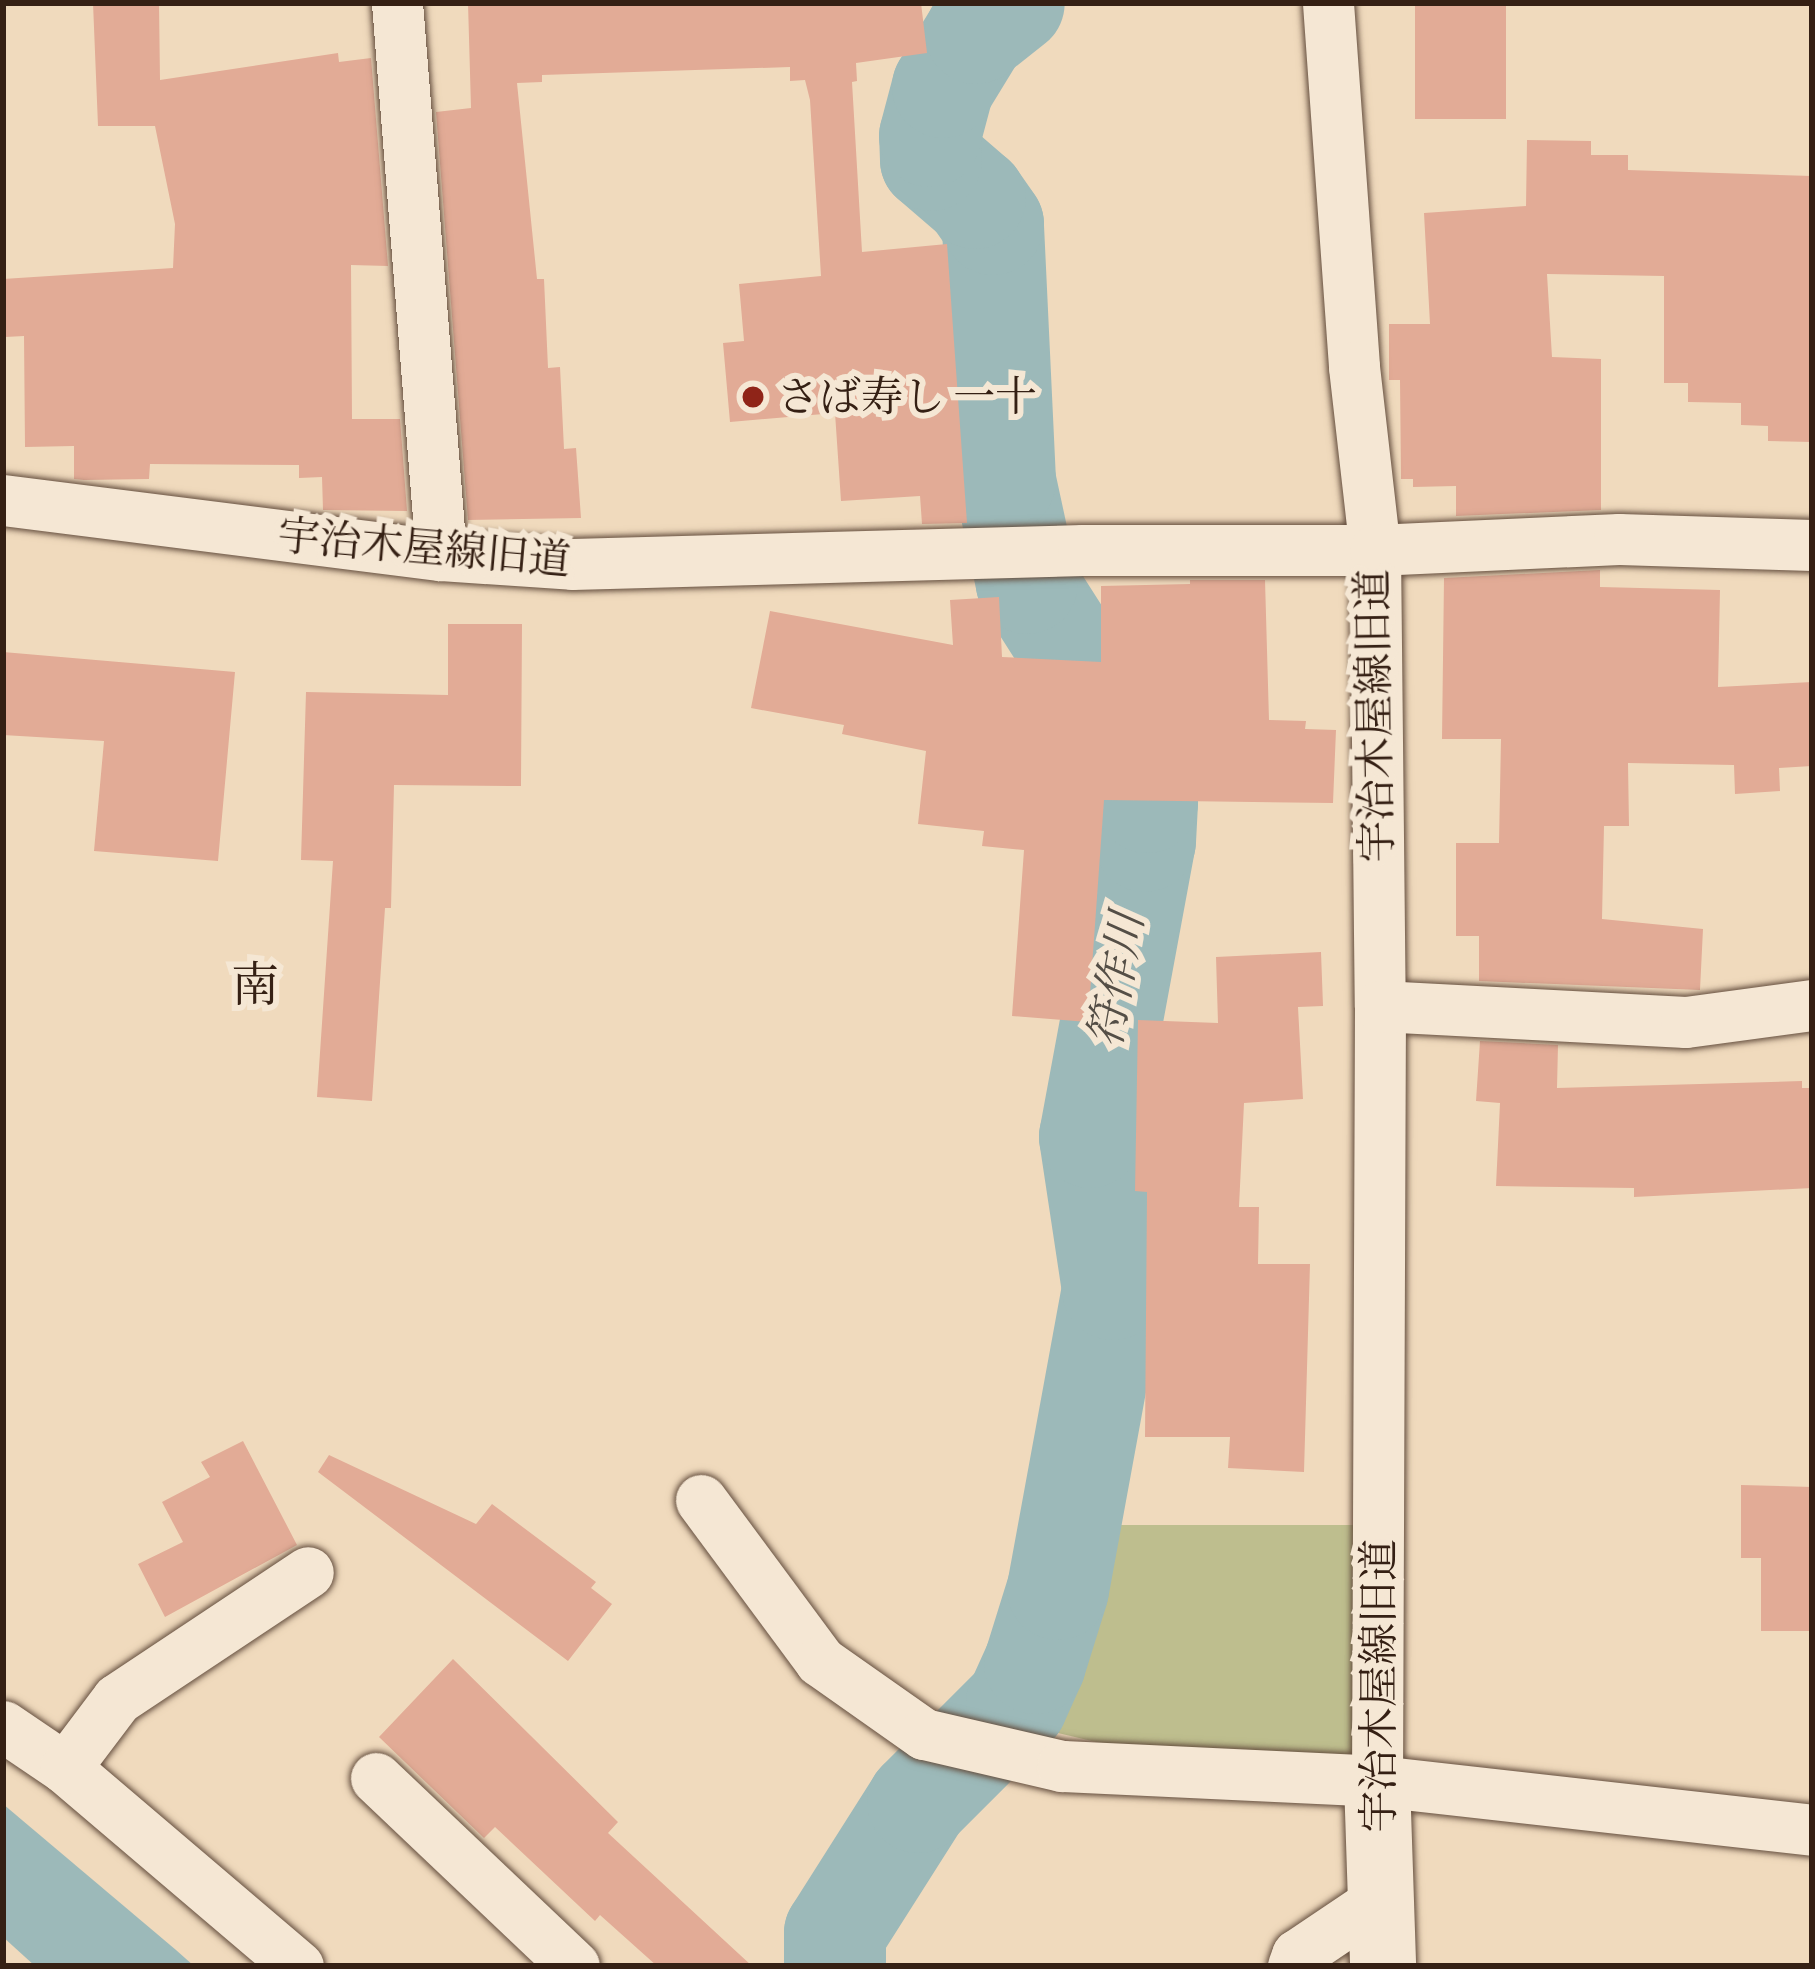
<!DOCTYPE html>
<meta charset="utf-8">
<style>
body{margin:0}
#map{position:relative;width:1815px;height:1969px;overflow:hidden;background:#f0dabd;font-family:Alegreya,"Noto Serif JP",serif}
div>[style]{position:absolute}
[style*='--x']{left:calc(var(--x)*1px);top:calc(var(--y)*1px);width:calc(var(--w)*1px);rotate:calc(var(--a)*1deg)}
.green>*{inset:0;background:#bebe8e}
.water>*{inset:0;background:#9cb9b9}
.river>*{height:102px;margin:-51px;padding:0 51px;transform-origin:51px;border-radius:51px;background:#9cb9b9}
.building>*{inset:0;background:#e2ab96;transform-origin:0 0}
.roads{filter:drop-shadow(0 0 3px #644e3e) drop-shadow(0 0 3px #644e3e)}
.minor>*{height:51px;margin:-25.5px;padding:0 25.5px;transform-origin:25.5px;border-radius:25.5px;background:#f5e7d4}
.tertiary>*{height:66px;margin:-33px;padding:0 33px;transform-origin:33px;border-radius:33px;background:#f5e7d4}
.dots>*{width:33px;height:33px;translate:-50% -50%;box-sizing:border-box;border:6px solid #f5e7d4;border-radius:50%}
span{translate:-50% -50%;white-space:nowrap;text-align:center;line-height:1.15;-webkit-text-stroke:12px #f5e7d4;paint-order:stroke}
.poi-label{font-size:42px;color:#352014}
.left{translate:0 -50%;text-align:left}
.street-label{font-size:42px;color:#352014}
.water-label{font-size:45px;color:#544e46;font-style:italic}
.quarter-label{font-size:48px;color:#352014}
.frame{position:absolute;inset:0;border:6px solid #352014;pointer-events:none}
</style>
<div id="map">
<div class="green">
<div style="clip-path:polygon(1081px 1525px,1358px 1525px,1368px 1777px,1232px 1774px,1024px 1725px)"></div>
</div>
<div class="water">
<div style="clip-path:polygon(3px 1804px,176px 1950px,194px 1966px,35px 1966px,3px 1937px)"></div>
</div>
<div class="river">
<div style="--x:835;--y:1966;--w:33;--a:-90"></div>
<div style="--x:835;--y:1933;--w:155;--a:-57.6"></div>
<div style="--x:918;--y:1802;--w:140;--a:-45"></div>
<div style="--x:1017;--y:1703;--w:44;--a:-65.8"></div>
<div style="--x:1035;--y:1663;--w:77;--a:-72.7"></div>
<div style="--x:1058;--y:1589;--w:305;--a:-79.6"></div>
<div style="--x:1113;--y:1289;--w:154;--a:-98.6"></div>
<div style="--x:1090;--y:1137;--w:301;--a:-79.5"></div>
<div style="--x:1145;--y:841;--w:39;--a:-87"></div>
<div style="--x:1147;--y:802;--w:56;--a:-105.5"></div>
<div style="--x:1132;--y:748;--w:196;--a:-122.5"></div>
<div style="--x:1027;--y:583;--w:104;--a:-102.2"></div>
<div style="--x:1005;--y:481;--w:257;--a:-92.7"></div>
<div style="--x:993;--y:224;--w:32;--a:-125"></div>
<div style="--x:975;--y:198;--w:58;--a:-139.2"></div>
<div style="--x:931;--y:160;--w:24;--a:-92"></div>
<div style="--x:930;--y:136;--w:51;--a:-75.1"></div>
<div style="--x:943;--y:87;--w:63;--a:-58.6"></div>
<div style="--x:976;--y:33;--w:48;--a:-38.3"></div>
</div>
<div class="building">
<div style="clip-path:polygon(93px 3px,159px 3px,160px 80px,338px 53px,339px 62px,371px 58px,388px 266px,351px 265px,352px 419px,400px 419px,407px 511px,323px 510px,322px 477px,299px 478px,299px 465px,150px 464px,149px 479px,84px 480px,74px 479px,74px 446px,25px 447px,24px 336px,5px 337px,3px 279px,173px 268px,175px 224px,155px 126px,98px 126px)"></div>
<div style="clip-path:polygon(468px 3px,921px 3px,927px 53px,856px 63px,857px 81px,852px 82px,862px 252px,947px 244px,967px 523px,922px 524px,920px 496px,841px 501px,835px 413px,730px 422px,723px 343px,744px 341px,739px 284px,821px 276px,810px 100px,805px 80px,790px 81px,790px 67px,542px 75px,542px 82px,517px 83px,537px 279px,544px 279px,548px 368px,560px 367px,564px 449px,576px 448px,581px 518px,468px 520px,436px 112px,471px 108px)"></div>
<div style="left:1415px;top:3px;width:91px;height:116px"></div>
<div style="clip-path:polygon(1527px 140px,1591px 141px,1591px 155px,1628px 155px,1628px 170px,1812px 176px,1812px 442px,1768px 441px,1768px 426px,1741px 425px,1741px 403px,1688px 402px,1688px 383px,1664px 383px,1664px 276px,1547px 274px,1552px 357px,1601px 359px,1601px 510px,1456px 516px,1456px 486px,1413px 487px,1413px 479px,1401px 479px,1400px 380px,1389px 380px,1389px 324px,1430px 324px,1424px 213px,1526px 206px)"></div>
<div style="clip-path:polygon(1600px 570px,1600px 587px,1720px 590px,1718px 687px,1812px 682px,1812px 766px,1779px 768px,1780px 791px,1735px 794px,1734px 765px,1628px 763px,1629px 826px,1604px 826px,1602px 919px,1703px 929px,1700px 990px,1479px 981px,1479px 936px,1456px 936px,1456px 843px,1499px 843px,1501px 739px,1442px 739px,1444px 578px)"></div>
<div style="clip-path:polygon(1190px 580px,1265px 580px,1269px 720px,1306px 721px,1305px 729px,1336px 730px,1333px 803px,1104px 800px,1088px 1022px,1012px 1016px,1024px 850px,982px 846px,984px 831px,918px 824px,926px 751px,842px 734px,844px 725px,751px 708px,770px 611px,953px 645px,950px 600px,999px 597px,1002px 657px,1101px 662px,1101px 586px,1190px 584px)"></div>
<div style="clip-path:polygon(448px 624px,522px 624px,521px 786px,394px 785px,391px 908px,385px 908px,372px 1101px,317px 1097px,333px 861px,301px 860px,306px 692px,448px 695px)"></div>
<div style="clip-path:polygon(3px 652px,235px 672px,218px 861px,94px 851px,104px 741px,3px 735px)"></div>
<div style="clip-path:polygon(1321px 952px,1323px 1006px,1298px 1007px,1303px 1099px,1244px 1103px,1239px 1207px,1259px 1207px,1258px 1264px,1310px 1264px,1304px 1472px,1228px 1468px,1230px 1437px,1145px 1437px,1147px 1192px,1135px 1191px,1138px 1020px,1218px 1023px,1216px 957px)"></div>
<div style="clip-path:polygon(1480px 1041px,1558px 1045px,1557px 1088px,1802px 1081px,1802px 1088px,1812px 1088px,1812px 1188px,1634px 1197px,1634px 1188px,1496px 1186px,1500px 1103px,1476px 1101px)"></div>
<div style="clip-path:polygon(243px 1441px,297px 1545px,165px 1617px,138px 1564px,183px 1542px,162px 1502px,210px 1477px,201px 1462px)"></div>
<div style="clip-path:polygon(329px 1455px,476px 1524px,492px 1504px,596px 1582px,591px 1588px,612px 1604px,568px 1661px,318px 1472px)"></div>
<div style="clip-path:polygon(1741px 1485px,1812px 1487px,1812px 1631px,1761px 1631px,1761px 1558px,1741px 1558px)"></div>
<div style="clip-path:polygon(453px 1659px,618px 1822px,608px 1833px,752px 1966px,657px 1966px,600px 1915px,595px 1921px,495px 1827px,484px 1838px,379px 1737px)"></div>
</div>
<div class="roads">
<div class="minor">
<div style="--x:397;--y:3;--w:554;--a:85.44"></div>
<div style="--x:1328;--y:3;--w:365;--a:85.9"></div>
<div style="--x:1354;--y:367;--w:184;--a:83.5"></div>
<div style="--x:1375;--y:550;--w:456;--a:89.4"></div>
<div style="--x:1380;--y:1006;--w:775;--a:90.22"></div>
<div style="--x:3;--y:500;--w:441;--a:7.2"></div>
<div style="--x:441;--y:555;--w:131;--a:3.9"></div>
<div style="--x:572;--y:564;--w:511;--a:-1.57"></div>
<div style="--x:1083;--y:550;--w:292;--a:0"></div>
<div style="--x:1375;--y:550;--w:244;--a:-2.6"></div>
<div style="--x:1619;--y:539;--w:193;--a:1.8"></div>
<div style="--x:1380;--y:1006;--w:306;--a:3"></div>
<div style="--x:1686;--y:1022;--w:127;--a:-7.7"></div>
<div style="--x:701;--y:1500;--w:200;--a:53.5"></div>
<div style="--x:820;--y:1661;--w:127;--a:35.1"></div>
<div style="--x:924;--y:1734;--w:142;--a:13.1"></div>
<div style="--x:1062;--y:1766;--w:315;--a:2.7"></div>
<div style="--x:1377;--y:1781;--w:438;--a:6.4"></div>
<div style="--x:3;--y:1726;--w:75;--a:34.1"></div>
<div style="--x:65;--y:1768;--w:306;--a:40.4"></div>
<div style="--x:65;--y:1768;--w:86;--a:-53"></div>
<div style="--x:117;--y:1699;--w:229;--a:-33.6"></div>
<div style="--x:376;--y:1778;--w:273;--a:43.5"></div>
<div style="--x:1293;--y:1966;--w:12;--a:-70"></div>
<div style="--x:1297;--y:1955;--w:100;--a:-34"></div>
</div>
<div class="tertiary">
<div style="--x:1377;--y:1781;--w:185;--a:88.1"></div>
</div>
</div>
<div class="dots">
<div style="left:753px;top:397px;background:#8f2418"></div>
</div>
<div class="poi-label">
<span class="left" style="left:777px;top:397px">さば寿し 一十</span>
</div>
<div class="street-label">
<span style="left:424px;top:548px;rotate:5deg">宇治木屋線旧道</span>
<span style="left:1375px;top:716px;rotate:-91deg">宇治木屋線旧道</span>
<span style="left:1379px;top:1686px;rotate:-90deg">宇治木屋線旧道</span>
</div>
<div class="water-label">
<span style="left:1117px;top:980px;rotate:-80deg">符作川</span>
</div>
<div class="quarter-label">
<span style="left:255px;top:986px">南</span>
</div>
<div class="frame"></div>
</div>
